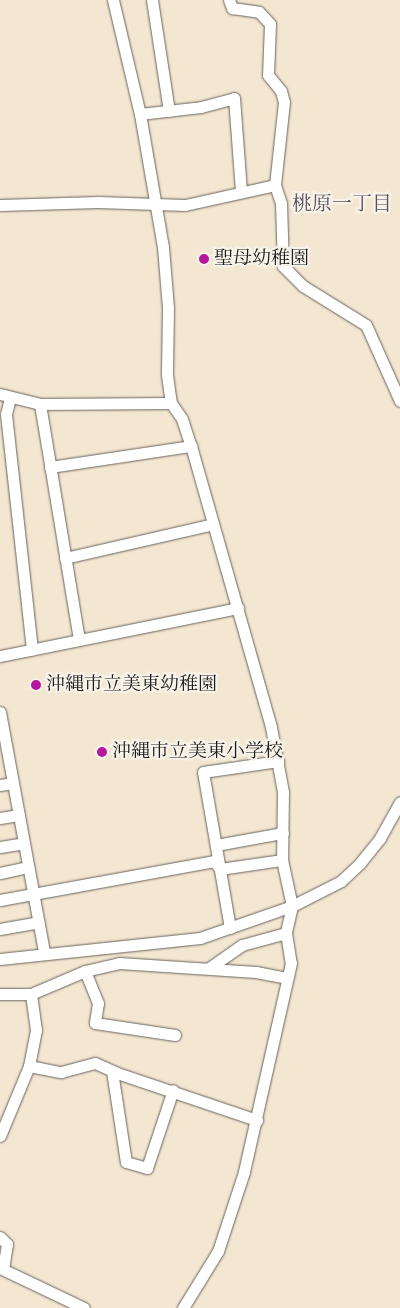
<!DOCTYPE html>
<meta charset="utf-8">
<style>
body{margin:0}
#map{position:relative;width:400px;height:1308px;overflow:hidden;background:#f4e7d2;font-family:"IM FELL Double Pica","Noto Serif JP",serif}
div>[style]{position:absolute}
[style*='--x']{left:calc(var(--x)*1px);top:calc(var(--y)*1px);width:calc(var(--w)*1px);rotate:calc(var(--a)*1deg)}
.roads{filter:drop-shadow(0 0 1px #68635c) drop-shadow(0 0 1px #68635c)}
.minor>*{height:11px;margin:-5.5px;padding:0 5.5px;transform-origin:5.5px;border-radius:5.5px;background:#fff}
.dots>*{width:14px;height:14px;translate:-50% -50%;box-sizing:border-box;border:2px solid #f7f3e8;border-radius:50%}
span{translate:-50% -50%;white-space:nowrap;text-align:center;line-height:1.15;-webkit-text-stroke:4.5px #f7f3e8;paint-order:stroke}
.poi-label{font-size:19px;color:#1c1c1c}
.left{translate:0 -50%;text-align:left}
.neighbourhood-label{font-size:20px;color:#5c4f64}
</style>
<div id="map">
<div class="roads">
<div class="minor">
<div style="--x:113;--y:0;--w:117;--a:76.7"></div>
<div style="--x:140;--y:114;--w:135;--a:80.2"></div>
<div style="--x:163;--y:247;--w:61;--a:85.3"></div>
<div style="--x:168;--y:308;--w:67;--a:90.9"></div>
<div style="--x:167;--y:375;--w:28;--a:82"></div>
<div style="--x:152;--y:0;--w:112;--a:81.3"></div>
<div style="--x:229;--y:0;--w:9;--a:69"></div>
<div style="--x:232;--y:8;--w:27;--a:8"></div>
<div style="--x:259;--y:12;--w:16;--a:47"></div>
<div style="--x:270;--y:24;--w:51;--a:92.2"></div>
<div style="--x:268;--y:75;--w:21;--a:51"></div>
<div style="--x:281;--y:91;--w:11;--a:75"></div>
<div style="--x:284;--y:102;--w:83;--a:96.2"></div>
<div style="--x:275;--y:185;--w:19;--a:72"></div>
<div style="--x:281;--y:203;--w:63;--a:88.2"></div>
<div style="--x:283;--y:266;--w:28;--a:45"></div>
<div style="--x:303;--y:286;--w:74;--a:31.8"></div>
<div style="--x:366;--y:325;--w:83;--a:65.9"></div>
<div style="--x:140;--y:114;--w:61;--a:-6.5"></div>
<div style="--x:201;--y:107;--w:34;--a:-15"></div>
<div style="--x:234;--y:98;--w:94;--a:85.7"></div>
<div style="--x:0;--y:205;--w:98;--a:-1.8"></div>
<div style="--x:98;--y:202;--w:87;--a:2"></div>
<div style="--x:185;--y:205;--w:92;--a:-12.5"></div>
<div style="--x:0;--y:394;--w:41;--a:14"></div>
<div style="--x:40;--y:404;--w:131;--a:-0.4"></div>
<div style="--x:171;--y:403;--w:19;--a:55"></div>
<div style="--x:182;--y:419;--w:28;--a:72"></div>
<div style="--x:191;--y:446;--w:292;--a:74.1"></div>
<div style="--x:271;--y:727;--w:66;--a:79.5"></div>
<div style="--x:283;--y:792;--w:68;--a:90.8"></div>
<div style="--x:282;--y:860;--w:47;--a:77.7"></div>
<div style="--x:292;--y:906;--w:28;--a:103"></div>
<div style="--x:286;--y:933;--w:30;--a:81"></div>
<div style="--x:291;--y:963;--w:214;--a:102.7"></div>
<div style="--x:244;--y:1172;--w:83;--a:108.2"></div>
<div style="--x:218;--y:1251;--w:67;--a:121.6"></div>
<div style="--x:10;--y:398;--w:16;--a:104"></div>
<div style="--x:6;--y:414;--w:237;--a:83.7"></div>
<div style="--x:40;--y:404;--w:239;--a:80.6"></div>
<div style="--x:50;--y:467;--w:143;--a:-8.5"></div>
<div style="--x:65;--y:558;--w:152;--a:-12.9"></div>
<div style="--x:0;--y:656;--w:243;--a:-11.4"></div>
<div style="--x:0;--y:712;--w:244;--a:79.6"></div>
<div style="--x:0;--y:785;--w:13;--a:-9"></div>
<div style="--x:0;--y:818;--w:19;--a:-9"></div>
<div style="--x:216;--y:845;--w:68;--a:-10.2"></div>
<div style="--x:0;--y:847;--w:24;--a:-9"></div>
<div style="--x:0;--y:873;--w:29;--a:-12"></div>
<div style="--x:0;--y:900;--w:218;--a:-10.3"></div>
<div style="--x:214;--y:861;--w:10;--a:53"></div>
<div style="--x:220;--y:869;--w:63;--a:-8.3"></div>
<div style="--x:230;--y:928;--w:158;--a:-99.8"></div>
<div style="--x:203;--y:772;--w:76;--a:-8.3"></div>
<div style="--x:0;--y:929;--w:39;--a:-10"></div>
<div style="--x:0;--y:959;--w:201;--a:-6"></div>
<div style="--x:200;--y:938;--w:97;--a:-19.2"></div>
<div style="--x:292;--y:906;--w:55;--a:-27"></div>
<div style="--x:341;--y:881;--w:26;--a:-43"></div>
<div style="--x:360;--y:863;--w:32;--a:-51"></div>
<div style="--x:380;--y:838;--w:41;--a:-60.9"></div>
<div style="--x:209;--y:968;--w:40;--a:-34.9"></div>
<div style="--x:242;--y:945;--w:46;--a:-15.3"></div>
<div style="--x:85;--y:971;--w:35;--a:68"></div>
<div style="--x:98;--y:1003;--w:20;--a:99"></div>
<div style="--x:95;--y:1023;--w:81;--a:8.5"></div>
<div style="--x:0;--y:994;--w:31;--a:0"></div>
<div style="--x:31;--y:994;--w:59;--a:-23.1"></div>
<div style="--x:85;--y:971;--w:35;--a:-13"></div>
<div style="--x:119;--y:963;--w:137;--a:3.8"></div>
<div style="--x:256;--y:972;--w:32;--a:11"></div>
<div style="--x:29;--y:1066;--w:33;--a:11"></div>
<div style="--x:61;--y:1072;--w:35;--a:-15"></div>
<div style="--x:95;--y:1063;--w:24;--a:24"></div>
<div style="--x:117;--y:1073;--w:148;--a:18.6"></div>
<div style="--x:112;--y:1071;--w:92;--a:81.3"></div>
<div style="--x:126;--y:1162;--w:22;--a:16"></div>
<div style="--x:147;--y:1168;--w:82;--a:-71.6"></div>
<div style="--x:0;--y:1136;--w:76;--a:-67.5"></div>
<div style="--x:29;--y:1066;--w:37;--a:-79"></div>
<div style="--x:36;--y:1030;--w:36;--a:-98"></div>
<div style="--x:0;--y:1237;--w:10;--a:45"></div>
<div style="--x:7;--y:1244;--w:25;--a:99"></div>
<div style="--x:0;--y:1268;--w:93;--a:25.5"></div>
</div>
</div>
<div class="dots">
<div style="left:204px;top:259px;background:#b5179e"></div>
<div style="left:36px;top:685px;background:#b5179e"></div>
<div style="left:102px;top:752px;background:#b5179e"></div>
</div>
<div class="poi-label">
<span class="left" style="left:214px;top:259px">聖母幼稚園</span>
<span class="left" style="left:46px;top:685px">沖縄市立美東幼稚園</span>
<span class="left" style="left:112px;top:752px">沖縄市立美東小学校</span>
</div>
<div class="neighbourhood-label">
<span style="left:342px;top:203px">桃原一丁目</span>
</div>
</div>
